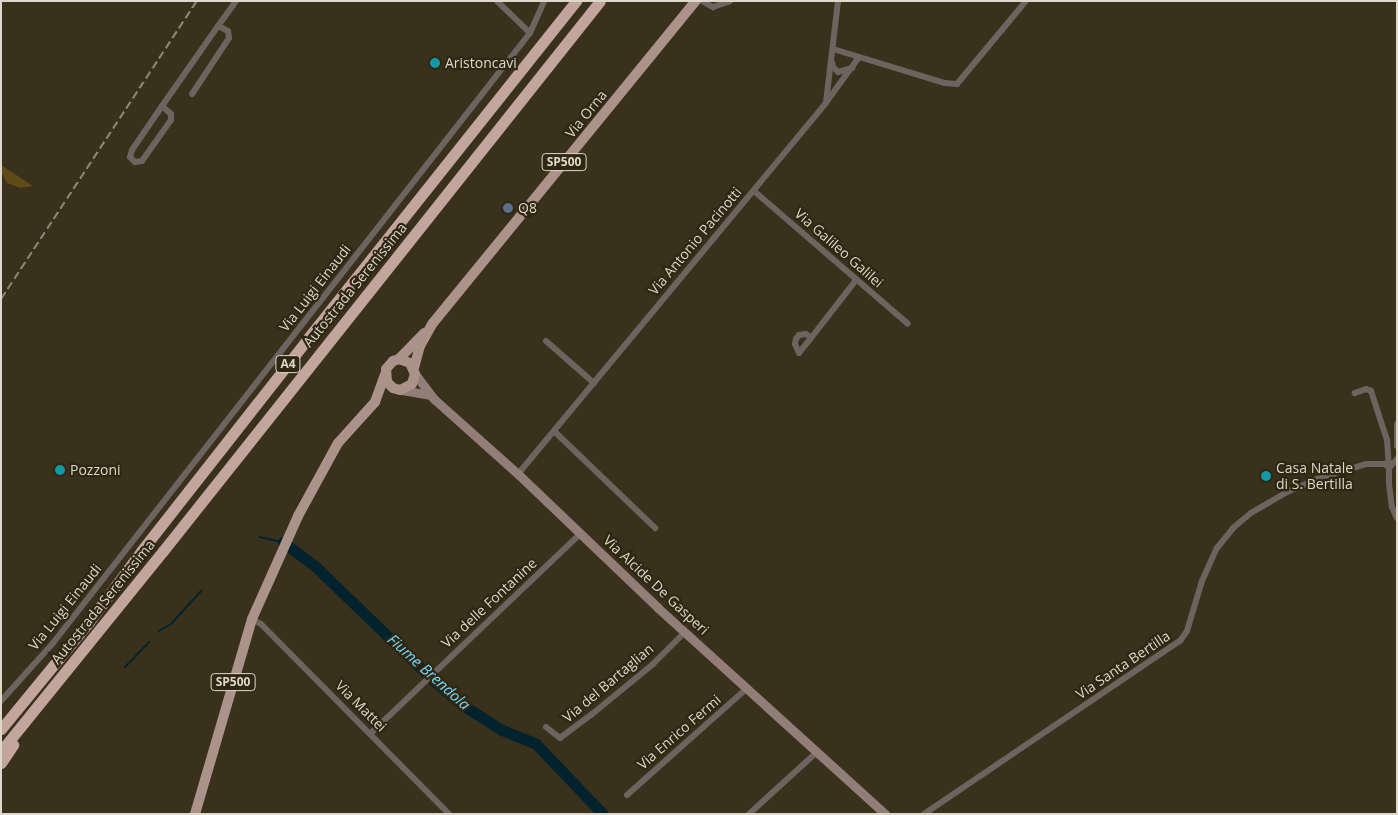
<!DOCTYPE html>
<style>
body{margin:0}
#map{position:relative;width:1398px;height:815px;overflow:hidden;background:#3a311c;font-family:"Open Sans",sans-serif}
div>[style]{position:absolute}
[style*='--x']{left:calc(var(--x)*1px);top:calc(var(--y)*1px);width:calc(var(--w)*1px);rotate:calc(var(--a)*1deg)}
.green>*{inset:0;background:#5e4b18}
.stream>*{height:2px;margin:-1px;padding:0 1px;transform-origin:1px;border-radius:1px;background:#02232d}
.river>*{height:11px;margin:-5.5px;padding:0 5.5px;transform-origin:5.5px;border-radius:5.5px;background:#02232d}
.minor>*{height:6px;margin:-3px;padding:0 3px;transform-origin:3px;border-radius:3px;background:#6f635f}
.secondary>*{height:9px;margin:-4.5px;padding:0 4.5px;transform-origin:4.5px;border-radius:4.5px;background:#917e78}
.primary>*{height:10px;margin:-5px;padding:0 5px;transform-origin:5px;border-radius:5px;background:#ab928b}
.motorway>*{height:11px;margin:-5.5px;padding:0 5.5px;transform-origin:5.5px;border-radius:5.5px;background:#c2a59c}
.rail>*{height:2px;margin-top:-1px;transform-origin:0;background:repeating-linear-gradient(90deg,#8e8676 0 8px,transparent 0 12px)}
.dots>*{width:14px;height:14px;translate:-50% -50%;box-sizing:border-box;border:2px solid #302712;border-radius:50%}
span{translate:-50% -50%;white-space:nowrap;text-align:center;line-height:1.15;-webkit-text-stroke:4.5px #302712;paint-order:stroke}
.shield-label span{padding:1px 4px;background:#302712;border:1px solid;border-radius:4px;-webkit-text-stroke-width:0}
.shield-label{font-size:12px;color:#ded8cb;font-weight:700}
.poi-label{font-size:14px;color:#ded8cb}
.left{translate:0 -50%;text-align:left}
.street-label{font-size:14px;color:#ded8cb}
.water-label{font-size:15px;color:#73d9fd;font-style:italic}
.frame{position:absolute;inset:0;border:2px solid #ded8cb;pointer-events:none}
</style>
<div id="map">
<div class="green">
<div style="clip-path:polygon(1px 165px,33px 186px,20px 188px,7px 183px,1px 172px)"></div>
</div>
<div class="stream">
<div style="--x:260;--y:537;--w:23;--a:13"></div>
<div style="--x:159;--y:631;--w:14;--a:-30"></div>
<div style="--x:171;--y:624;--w:45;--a:-47.7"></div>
<div style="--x:125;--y:667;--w:35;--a:-46"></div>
</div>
<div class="river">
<div style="--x:283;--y:542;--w:40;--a:37"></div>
<div style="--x:315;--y:566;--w:165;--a:44"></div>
<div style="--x:434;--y:681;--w:39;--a:40"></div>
<div style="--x:464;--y:706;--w:45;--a:32.3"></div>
<div style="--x:502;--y:730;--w:37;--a:22"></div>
<div style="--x:536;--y:744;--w:97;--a:46.3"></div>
</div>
<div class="minor">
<div style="--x:497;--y:1;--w:46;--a:44.1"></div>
<div style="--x:702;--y:1;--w:13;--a:29"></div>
<div style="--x:713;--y:7;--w:18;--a:-19"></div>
<div style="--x:833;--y:49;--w:117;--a:16.9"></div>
<div style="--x:945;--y:83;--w:12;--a:5"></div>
<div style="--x:957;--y:84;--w:108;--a:-50.3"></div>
<div style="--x:832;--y:62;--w:5;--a:79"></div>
<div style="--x:833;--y:67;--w:7;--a:45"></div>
<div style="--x:838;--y:72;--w:15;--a:-16"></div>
<div style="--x:192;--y:94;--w:67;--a:-56.5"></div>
<div style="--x:229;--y:38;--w:7;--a:-98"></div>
<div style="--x:228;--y:31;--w:11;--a:-153"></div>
<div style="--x:826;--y:102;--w:102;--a:-83.2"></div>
<div style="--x:162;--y:106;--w:12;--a:42"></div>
<div style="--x:171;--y:114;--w:6;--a:90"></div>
<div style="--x:171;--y:120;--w:50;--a:125.3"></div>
<div style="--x:142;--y:161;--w:7;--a:172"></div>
<div style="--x:135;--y:162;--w:7;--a:-135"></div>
<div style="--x:130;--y:157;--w:7;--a:-74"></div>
<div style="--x:132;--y:150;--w:53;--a:-55.7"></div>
<div style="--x:162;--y:106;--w:98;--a:-55"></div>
<div style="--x:218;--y:26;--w:26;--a:-54"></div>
<div style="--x:233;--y:5;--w:5;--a:-53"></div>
<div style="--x:754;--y:191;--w:203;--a:40.8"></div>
<div style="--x:811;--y:338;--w:19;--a:129"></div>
<div style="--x:799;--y:353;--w:10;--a:-114"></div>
<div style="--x:795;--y:344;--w:5;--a:-79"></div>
<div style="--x:796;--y:339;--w:5;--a:-53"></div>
<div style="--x:799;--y:335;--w:7;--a:-8"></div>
<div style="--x:806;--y:334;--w:6;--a:39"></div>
<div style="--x:811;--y:338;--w:73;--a:-52.2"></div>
<div style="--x:546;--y:341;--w:64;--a:41.2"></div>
<div style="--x:1397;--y:424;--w:22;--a:90"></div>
<div style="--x:555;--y:432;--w:139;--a:43.8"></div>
<div style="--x:1397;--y:459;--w:12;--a:132"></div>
<div style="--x:1389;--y:468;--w:16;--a:90"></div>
<div style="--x:1389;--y:484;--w:23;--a:83"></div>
<div style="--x:1392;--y:507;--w:12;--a:66"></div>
<div style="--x:518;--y:474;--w:481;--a:-50.3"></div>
<div style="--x:825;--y:104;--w:58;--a:-54.1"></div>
<div style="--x:252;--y:619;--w:10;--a:29"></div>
<div style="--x:261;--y:624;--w:267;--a:45.3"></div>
<div style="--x:1;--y:701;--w:78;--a:-48.1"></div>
<div style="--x:53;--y:643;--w:774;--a:-51.98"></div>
<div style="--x:530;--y:33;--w:35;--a:-66"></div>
<div style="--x:546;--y:727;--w:18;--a:38"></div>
<div style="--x:560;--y:738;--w:39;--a:-37"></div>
<div style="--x:591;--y:715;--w:80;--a:-39.4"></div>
<div style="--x:653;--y:664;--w:45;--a:-45"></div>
<div style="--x:371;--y:733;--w:290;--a:-43.6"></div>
<div style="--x:627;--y:795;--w:161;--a:-41.7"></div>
<div style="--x:749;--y:814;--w:92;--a:-42.4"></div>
<div style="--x:924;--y:814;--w:309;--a:-34.1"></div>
<div style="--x:1180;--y:641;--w:12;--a:-55"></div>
<div style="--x:1187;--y:631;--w:52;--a:-73.3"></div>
<div style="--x:1202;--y:581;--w:36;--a:-66"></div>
<div style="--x:1217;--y:548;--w:26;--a:-51"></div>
<div style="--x:1233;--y:528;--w:23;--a:-40"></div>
<div style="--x:1251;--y:513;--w:42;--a:-30.3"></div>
<div style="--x:1287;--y:492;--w:33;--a:-23"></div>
<div style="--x:1317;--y:479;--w:51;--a:-17"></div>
<div style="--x:1366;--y:464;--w:19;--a:0"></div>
<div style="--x:1385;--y:464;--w:6;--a:45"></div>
<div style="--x:1389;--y:468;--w:28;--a:-94"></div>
<div style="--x:1387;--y:440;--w:52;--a:-108.1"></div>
<div style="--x:1371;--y:391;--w:5;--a:-158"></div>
<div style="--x:1366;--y:389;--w:12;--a:160"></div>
</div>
<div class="secondary">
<div style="--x:415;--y:374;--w:31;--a:53"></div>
<div style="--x:434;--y:399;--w:113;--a:41.8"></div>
<div style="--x:518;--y:474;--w:194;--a:43.7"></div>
<div style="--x:658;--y:608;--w:307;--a:42.2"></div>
<div style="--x:402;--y:390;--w:28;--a:10"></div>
</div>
<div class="primary">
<div style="--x:399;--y:359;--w:12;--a:20"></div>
<div style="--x:410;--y:363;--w:12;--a:66"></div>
<div style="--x:415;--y:374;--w:10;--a:107"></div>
<div style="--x:412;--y:384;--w:13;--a:153"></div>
<div style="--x:400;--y:390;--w:7;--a:-164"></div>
<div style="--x:393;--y:388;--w:8;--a:-135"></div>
<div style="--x:387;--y:382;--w:13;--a:-94"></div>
<div style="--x:386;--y:369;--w:11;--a:-49"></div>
<div style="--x:393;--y:361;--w:6;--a:-18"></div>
<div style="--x:399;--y:359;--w:36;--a:-46"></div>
<div style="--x:414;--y:368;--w:23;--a:-75"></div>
<div style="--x:420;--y:346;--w:26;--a:-61"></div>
<div style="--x:433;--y:323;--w:416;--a:-50.8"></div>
<div style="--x:195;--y:814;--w:203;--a:-73.7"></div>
<div style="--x:252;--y:619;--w:113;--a:-65.9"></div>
<div style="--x:298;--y:516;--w:83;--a:-61.3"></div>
<div style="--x:338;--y:443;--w:55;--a:-47.9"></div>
<div style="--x:375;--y:402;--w:29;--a:-70"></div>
</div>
<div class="motorway">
<div style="--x:1;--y:729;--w:139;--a:-50.6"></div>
<div style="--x:89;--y:622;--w:89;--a:-53.6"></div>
<div style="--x:142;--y:550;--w:269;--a:-51.9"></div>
<div style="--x:308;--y:338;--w:431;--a:-51.5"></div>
<div style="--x:1;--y:751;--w:257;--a:-51"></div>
<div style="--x:163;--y:551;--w:702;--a:-51.53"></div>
<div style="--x:1;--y:763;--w:22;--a:-56"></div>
</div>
<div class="rail">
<div style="--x:1;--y:299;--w:357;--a:-56.7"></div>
</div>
<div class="dots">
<div style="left:435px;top:63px;background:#0f9aa8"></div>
<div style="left:508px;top:208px;background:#5c6f8a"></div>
<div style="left:60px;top:470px;background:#0f9aa8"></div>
<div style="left:1266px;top:476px;background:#0f9aa8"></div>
</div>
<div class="shield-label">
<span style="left:564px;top:162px">SP500</span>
<span style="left:288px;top:364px">A4</span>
<span style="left:233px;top:682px">SP500</span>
</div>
<div class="poi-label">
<span class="left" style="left:445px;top:63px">Aristoncavi</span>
<span class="left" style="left:518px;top:208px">Q8</span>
<span class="left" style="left:1276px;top:476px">Casa Natale<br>di S. Bertilla</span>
<span class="left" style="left:70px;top:470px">Pozzoni</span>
</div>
<div class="street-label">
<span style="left:586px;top:114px;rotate:-51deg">Via Orna</span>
<span style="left:695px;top:241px;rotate:-50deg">Via Antonio Pacinotti</span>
<span style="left:839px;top:248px;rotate:41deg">Via Galileo Galilei</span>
<span style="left:355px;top:285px;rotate:-51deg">Autostrada Serenissima</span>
<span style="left:315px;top:288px;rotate:-52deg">Via Luigi Einaudi</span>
<span style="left:656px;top:585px;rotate:43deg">Via Alcide De Gasperi</span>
<span style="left:103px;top:602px;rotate:-51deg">Autostrada Serenissima</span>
<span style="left:489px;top:603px;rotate:-43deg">Via delle Fontanine</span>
<span style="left:65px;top:607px;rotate:-51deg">Via Luigi Einaudi</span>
<span style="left:1123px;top:665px;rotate:-34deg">Via Santa Bertilla</span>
<span style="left:608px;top:683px;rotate:-40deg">Via del Bartaglian</span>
<span style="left:361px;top:706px;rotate:45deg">Via Mattei</span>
<span style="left:679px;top:732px;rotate:-41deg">Via Enrico Fermi</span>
</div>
<div class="water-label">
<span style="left:429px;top:672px;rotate:42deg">Fiume Brendola</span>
</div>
<div class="frame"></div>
</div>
